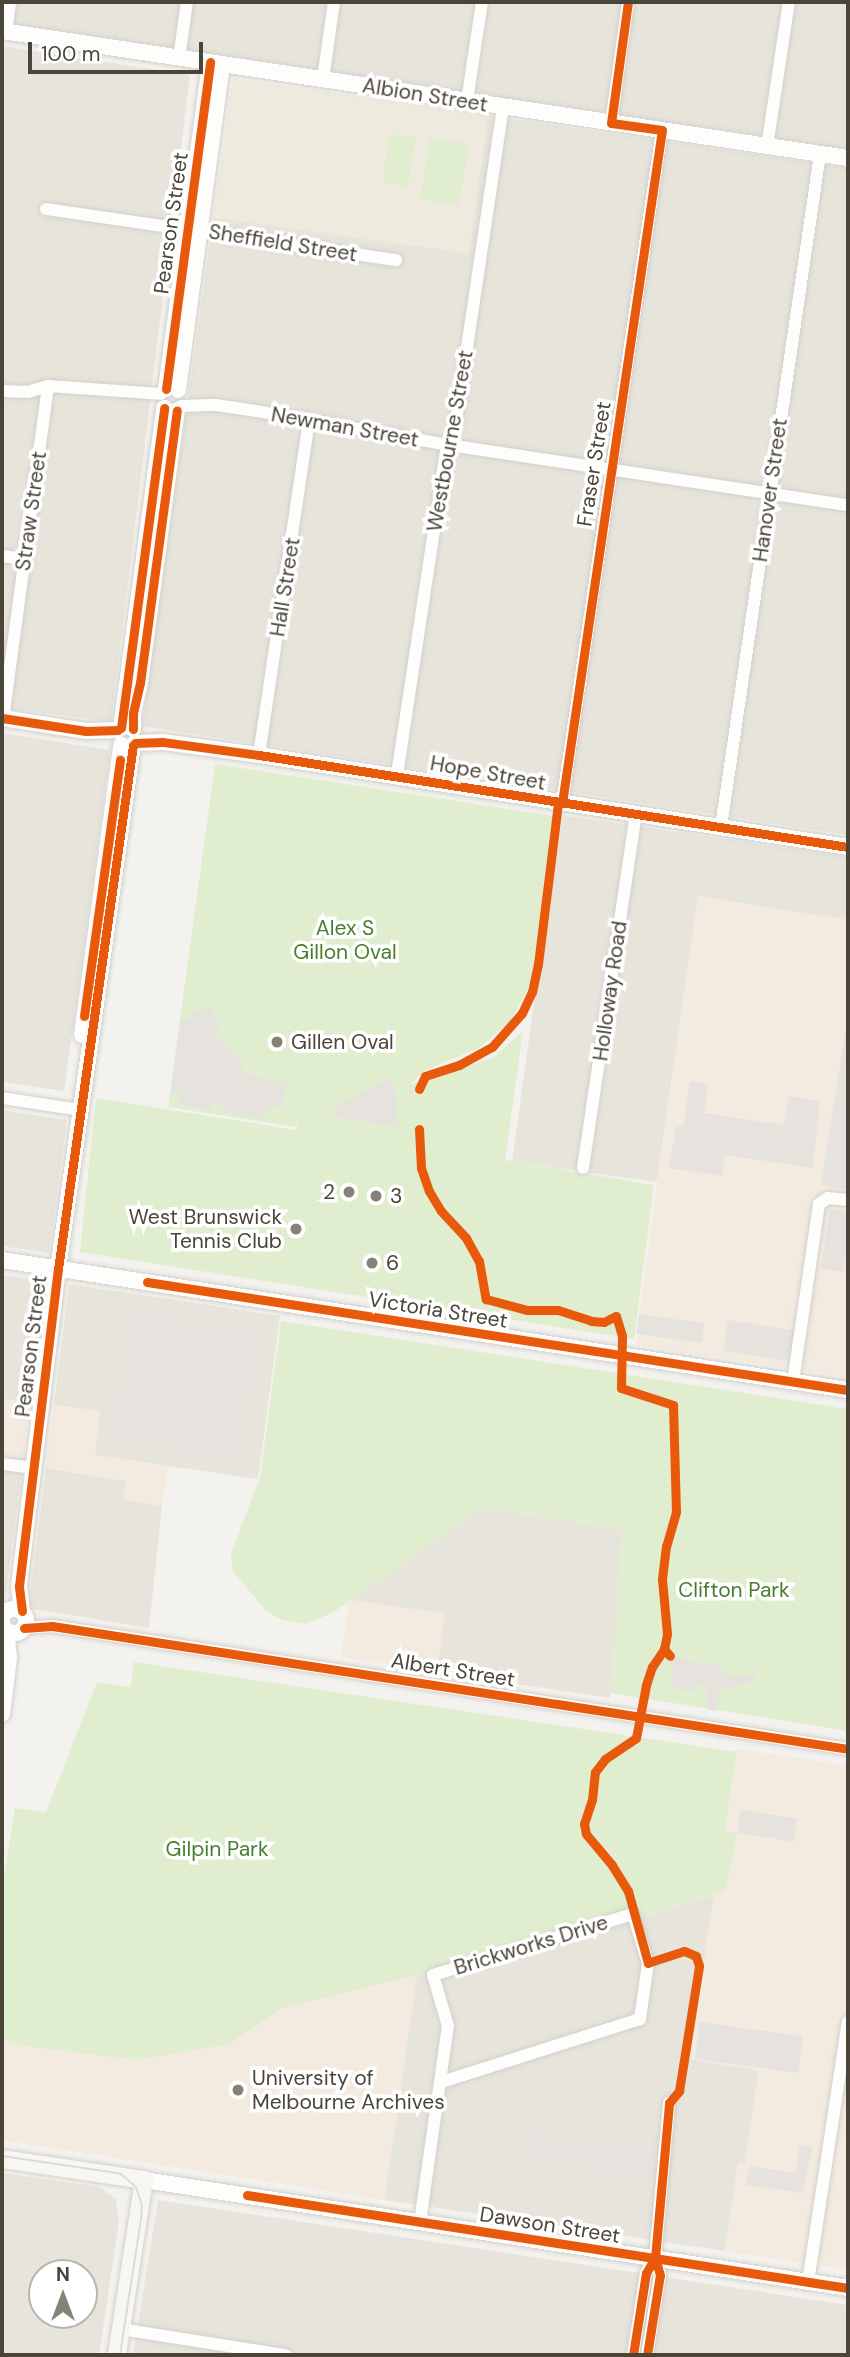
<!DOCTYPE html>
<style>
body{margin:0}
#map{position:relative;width:850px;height:2357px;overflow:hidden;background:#f4f2ee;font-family:"DM Sans",sans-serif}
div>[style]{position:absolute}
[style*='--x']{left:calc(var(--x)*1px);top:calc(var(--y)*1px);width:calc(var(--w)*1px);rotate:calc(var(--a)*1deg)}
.residential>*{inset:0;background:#e7e4dc}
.commercial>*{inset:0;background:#f3ebdf;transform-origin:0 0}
.education>*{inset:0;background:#eeeade;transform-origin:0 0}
.green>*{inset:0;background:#e0eecf;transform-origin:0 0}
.parking>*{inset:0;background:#e6e3df;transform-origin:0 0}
.roads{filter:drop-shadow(0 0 2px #d2d0cb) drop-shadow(0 0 2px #d2d0cb)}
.minor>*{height:12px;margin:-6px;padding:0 6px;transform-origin:6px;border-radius:6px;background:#fdfdfc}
.tertiary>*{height:16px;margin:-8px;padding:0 8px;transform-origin:8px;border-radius:8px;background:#fdfdfc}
.tertiary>.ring{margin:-8px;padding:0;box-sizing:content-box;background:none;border:16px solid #fdfdfc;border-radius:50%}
.secondary>*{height:18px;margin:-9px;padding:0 9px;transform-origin:9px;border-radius:9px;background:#f7f6f1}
.tram>*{height:2px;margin:-1px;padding:0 1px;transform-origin:1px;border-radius:1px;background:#dbdbda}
.cycleway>*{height:9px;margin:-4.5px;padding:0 4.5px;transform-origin:4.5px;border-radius:4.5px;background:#e8590c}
.dots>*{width:19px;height:19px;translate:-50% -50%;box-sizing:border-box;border:4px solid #fff;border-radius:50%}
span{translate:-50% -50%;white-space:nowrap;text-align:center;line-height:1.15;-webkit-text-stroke:7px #fff;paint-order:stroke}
.street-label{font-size:21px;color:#4b4539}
.park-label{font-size:21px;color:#467e2b}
.poi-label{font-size:21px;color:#4b4539}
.left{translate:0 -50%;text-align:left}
.right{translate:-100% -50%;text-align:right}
.frame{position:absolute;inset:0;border:4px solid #4b4539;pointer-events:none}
.north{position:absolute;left:28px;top:2259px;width:70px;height:70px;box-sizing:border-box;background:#fff;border:2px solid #b7b5b0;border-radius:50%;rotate:0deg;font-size:19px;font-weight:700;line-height:28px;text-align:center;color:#4b4539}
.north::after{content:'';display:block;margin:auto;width:24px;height:32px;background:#868278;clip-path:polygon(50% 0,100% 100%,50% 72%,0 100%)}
.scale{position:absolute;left:28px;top:42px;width:175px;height:32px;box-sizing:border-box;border:4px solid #4b4539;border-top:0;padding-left:9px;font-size:21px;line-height:24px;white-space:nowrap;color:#4b4539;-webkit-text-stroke:5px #fff;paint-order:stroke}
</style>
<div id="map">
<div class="residential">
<div style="clip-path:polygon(2px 2px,848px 2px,848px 149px,2px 22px)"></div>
<div style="clip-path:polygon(2px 46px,190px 75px,111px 722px,2px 707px)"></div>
<div style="clip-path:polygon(233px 79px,848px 168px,848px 835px,142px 726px)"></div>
<div style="clip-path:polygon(2px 733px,110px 750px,64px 1091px,2px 1082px)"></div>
<div style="clip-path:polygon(560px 815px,848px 857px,848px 920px,698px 897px,657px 1182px,512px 1162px)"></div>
<div style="clip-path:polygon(2px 1110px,67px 1120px,49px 1253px,2px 1246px)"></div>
<div style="clip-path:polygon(2px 1275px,45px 1281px,30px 1403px,2px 1399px)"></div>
<div style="clip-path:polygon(69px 1284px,280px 1316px,258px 1479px,94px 1455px,99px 1411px,54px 1405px)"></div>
<div style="clip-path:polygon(2px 1467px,22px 1470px,2px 1623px)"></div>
<div style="clip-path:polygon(46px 1468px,126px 1481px,158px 1506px,162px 1506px,149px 1628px,33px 1609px,29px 1603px)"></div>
<div style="clip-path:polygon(483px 1508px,623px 1529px,610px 1698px,436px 1672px,444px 1614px,349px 1600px)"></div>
<div style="clip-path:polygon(714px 1895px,706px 1944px,759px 2070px,745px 2164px,738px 2164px,725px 2251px,384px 2200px,417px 1975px,638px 1909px,642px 1917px)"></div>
<div style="clip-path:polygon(evenodd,2px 2173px,100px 2187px,116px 2199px,119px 2222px,99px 2355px,2px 2355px,2px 2173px,42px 2273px,84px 2273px,84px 2315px,42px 2315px,42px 2273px)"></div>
<div style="clip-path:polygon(158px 2200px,848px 2305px,848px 2355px,133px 2355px)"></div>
</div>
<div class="commercial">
<div style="clip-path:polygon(698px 896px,848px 920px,848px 1377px,637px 1345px,639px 1313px)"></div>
<div style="clip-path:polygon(2px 1399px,30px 1403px,22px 1470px,2px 1467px)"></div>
<div style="clip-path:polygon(54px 1405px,100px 1411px,95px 1455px,168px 1466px,162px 1506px,123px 1500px,126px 1481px,46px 1468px)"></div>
<div style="left:349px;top:1600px;width:97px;height:58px;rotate:8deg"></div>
<div style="clip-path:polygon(738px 1749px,848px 1766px,848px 2270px,725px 2251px,738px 2164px,745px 2164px,759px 2071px,689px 2059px,714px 1895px,726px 1891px,737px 1835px,725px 1832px)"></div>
<div style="clip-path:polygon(417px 1975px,384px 2200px,2px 2140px,2px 2038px,24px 2046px,137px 2060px,194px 2049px,282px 2008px)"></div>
</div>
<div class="education">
<div style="left:233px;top:79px;width:258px;height:140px;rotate:8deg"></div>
</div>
<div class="green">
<div style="left:390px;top:134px;width:26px;height:49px;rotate:9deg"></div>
<div style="left:430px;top:138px;width:39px;height:62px;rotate:9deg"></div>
<div style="clip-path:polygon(215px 764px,554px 816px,532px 981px,511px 1020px,479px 1048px,425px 1070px,411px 1084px,493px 1058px,523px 1031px,505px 1160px,654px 1185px,634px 1339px,80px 1252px,96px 1098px,296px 1130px,298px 1117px,295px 1127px,168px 1107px)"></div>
<div style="clip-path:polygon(281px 1321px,848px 1409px,848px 1731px,610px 1693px,623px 1529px,483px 1508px,332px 1613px,306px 1624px,282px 1620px,266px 1611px,232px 1570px,231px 1553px,260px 1478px)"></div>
<div style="clip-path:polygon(134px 1662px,737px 1752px,725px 1831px,737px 1834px,726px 1891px,641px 1917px,637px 1909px,417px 1975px,282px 2008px,229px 2044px,137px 2060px,24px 2046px,2px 2038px,2px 1888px,15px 1808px,46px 1812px,97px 1682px,131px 1687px)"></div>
</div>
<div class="parking">
<div style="clip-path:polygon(202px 1009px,212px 1009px,221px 1028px,213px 1033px,218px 1039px,221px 1038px,243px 1064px,240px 1067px,249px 1074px,287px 1083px,281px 1106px,267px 1110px,264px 1119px,223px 1112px,223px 1103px,213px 1102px,211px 1110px,179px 1105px,180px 1095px,171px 1093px,181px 1020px,191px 1020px,193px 1013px)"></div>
<div style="clip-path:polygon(848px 1014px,848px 1172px,846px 1189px,821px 1185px)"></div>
<div style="clip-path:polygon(390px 1078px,395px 1093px,399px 1127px,333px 1117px,335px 1107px)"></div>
<div style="clip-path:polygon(690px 1081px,708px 1084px,704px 1113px,784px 1125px,789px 1096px,820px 1101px,813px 1168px,725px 1155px,722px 1176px,669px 1168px,676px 1126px,683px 1127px)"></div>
<div style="clip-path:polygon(830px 1209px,848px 1212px,848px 1241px,843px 1272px,821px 1269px)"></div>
<div style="left:130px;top:1311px;width:130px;height:131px;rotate:9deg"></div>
<div style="left:639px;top:1314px;width:66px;height:20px;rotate:8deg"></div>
<div style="left:728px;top:1320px;width:67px;height:31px;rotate:9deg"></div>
<div style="clip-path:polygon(671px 1650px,681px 1659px,716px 1665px,729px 1675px,737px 1677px,755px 1673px,757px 1680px,721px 1690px,716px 1711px,707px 1709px,708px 1694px,701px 1683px,696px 1683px,693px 1692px,672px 1689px,673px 1664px,663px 1656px)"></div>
<div style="left:741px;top:1810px;width:57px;height:23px;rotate:9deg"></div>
<div style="left:700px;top:2022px;width:104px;height:37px;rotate:8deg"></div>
<div style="left:530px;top:2131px;width:127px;height:28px;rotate:9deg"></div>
<div style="clip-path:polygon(800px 2145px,812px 2147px,803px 2193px,746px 2185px,749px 2166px,795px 2173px)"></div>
</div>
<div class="roads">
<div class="minor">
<div style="--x:6;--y:32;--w:30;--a:-82"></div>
<div style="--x:179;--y:58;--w:57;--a:-81.9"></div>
<div style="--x:323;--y:79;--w:78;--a:-81.9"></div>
<div style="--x:467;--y:101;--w:100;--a:-81.4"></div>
<div style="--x:611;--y:123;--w:122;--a:-82"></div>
<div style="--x:767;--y:147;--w:147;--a:-81.4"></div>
<div style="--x:46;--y:209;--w:354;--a:8.3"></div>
<div style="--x:2;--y:391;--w:26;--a:2"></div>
<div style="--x:28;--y:392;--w:21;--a:-17"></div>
<div style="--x:48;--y:386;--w:113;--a:4"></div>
<div style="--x:181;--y:406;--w:35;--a:-2"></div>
<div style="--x:216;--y:405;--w:40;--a:8.5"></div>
<div style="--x:256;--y:411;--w:196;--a:10"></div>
<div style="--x:449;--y:445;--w:403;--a:8.6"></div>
<div style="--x:2;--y:556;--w:22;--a:8"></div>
<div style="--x:3;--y:719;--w:336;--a:-82.3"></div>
<div style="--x:259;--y:755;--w:340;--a:-81.5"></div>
<div style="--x:397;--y:775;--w:322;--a:-81.4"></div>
<div style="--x:445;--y:457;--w:31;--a:-71"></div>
<div style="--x:455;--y:428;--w:325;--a:-81.5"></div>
<div style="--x:562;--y:803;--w:680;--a:-81.55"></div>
<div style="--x:721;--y:827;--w:680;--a:-81.63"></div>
<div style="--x:2;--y:1098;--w:79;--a:8.7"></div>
<div style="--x:583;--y:1168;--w:358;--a:-81.5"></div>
<div style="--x:793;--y:1382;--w:180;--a:-81.7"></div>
<div style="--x:819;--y:1204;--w:11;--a:-34"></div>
<div style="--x:828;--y:1198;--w:20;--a:6"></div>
<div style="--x:2;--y:1464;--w:31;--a:7"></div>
<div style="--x:2;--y:1613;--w:2;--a:0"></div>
<div style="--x:24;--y:1628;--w:28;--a:-4"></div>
<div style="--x:52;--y:1626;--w:805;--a:8.78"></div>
<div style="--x:420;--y:2222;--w:198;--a:-81.9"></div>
<div style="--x:448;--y:2026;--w:53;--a:-106.4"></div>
<div style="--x:433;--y:1975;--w:209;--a:-17"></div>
<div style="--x:633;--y:1914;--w:51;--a:73"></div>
<div style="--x:648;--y:1963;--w:57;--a:98.1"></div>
<div style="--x:640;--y:2019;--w:209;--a:162.4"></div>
<div style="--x:808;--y:2282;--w:263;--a:-81.3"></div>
<div style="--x:121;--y:2329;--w:167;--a:9"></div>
<div style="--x:633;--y:2355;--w:83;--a:-81"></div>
<div style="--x:646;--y:2273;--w:17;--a:-59"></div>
<div style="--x:647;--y:2355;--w:81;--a:-80.8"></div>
<div style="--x:660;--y:2275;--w:18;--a:-106"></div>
<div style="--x:655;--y:2258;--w:156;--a:-84.8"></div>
</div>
<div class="tertiary">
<div style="--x:2;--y:31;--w:855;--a:8.54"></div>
<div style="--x:166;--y:389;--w:330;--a:-82.3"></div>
<div style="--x:178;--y:390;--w:329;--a:-82.3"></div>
<div style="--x:2;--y:718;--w:85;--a:8.8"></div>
<div style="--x:86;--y:731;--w:32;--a:-2"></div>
<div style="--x:121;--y:728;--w:323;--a:-82.3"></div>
<div style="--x:133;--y:729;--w:16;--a:-90"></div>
<div style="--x:133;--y:713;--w:31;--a:-77"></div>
<div style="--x:140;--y:683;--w:275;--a:-82.3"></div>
<div style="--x:135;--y:743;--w:28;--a:-2"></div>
<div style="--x:163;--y:742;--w:97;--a:7.7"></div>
<div style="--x:259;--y:755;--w:596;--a:8.88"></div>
<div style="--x:82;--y:1035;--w:293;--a:-82.3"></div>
<div style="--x:2;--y:1260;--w:856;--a:8.74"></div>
<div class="ring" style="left:2px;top:1609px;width:8px;height:8px"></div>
<div style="--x:22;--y:1611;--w:25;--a:-97"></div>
<div style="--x:19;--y:1586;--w:319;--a:-83"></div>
<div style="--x:58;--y:1269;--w:529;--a:-81.85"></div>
<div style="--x:2;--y:1714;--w:56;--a:-82.9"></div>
<div style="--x:9;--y:1658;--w:28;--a:-96"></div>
<div style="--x:144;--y:2180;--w:712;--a:8.72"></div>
</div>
<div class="secondary">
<div style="--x:2;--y:2159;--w:144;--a:8.4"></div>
<div style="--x:144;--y:2180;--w:177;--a:98.8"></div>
</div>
</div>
<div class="tram">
<div style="--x:2;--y:2156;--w:110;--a:8.4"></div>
<div style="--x:111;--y:2172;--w:10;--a:11"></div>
<div style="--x:121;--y:2174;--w:20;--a:41"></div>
<div style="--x:136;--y:2187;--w:19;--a:72"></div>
<div style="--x:142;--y:2205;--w:14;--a:94"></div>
<div style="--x:141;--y:2219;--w:138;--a:98.8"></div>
</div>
<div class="cycleway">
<div style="--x:166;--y:389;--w:330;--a:-82.3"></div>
<div style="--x:2;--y:718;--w:85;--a:8.8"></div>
<div style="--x:86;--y:731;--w:32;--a:-2"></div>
<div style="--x:121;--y:728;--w:323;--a:-82.3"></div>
<div style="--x:133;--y:729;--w:16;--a:-90"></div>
<div style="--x:133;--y:713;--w:31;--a:-77"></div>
<div style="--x:140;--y:683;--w:275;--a:-82.3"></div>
<div style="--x:135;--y:743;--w:28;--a:-2"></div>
<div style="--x:163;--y:742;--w:97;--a:7.7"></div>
<div style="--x:259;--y:755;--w:596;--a:8.88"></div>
<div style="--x:562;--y:803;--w:680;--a:-81.55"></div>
<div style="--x:662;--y:130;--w:51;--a:-172.2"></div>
<div style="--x:611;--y:123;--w:122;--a:-82"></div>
<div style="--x:84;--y:1016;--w:259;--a:-82"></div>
<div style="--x:419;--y:1089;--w:14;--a:-65"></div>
<div style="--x:425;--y:1076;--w:36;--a:-18"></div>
<div style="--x:459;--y:1065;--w:38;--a:-29"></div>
<div style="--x:492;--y:1047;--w:45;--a:-48.6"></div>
<div style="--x:522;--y:1013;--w:23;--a:-65"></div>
<div style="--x:532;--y:992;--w:29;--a:-78"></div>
<div style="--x:538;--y:964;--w:162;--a:-82.9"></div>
<div style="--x:419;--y:1129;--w:39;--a:87"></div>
<div style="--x:421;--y:1168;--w:24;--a:71"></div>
<div style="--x:429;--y:1191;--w:23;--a:59"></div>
<div style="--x:441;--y:1211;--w:37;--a:47"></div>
<div style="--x:466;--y:1238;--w:26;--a:61"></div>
<div style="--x:479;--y:1261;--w:39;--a:80"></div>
<div style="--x:486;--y:1299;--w:42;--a:15"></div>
<div style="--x:527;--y:1310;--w:31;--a:0"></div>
<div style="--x:558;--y:1310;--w:35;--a:18"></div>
<div style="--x:591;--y:1321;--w:13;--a:4"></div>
<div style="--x:604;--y:1322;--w:13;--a:-27"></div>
<div style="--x:616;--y:1316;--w:21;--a:73"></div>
<div style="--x:622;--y:1336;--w:52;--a:91.1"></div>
<div style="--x:621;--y:1388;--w:55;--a:18.1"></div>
<div style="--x:673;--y:1405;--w:107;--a:88.4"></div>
<div style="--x:676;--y:1512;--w:35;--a:106"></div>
<div style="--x:666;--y:1546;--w:33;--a:97"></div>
<div style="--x:662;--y:1579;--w:55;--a:84.8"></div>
<div style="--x:667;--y:1634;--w:15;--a:101"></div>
<div style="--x:664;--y:1649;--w:9;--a:49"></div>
<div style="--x:147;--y:1282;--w:709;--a:8.76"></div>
<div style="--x:22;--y:1611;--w:25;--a:-97"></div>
<div style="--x:19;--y:1586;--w:319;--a:-83"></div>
<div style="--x:58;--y:1269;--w:529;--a:-81.85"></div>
<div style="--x:24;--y:1628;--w:28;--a:-4"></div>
<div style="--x:52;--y:1626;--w:805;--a:8.78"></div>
<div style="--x:247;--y:2195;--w:608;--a:8.8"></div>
<div style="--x:633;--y:2355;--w:83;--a:-81"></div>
<div style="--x:646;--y:2273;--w:17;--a:-59"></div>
<div style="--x:647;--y:2355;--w:81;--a:-80.8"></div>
<div style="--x:660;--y:2275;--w:18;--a:-106"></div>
<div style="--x:655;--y:2258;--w:156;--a:-84.8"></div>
<div style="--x:669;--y:2103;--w:16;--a:-50"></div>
<div style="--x:679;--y:2091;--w:127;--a:-80.9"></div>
<div style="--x:699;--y:1966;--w:10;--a:-107"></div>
<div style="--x:696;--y:1956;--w:13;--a:-157"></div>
<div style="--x:684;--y:1951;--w:38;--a:162"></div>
<div style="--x:648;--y:1963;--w:75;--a:-105.5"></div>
<div style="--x:628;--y:1891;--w:31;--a:-122"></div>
<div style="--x:612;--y:1865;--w:40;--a:-130"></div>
<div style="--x:586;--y:1834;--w:10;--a:-101"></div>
<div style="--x:584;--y:1824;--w:25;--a:-72"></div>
<div style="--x:592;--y:1800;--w:28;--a:-84"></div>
<div style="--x:595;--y:1772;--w:16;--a:-52"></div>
<div style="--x:605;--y:1759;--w:37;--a:-34"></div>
<div style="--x:636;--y:1738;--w:54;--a:-79.3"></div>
<div style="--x:646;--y:1685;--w:19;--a:-72"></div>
<div style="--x:652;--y:1667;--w:22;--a:-56"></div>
</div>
<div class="dots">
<div style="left:277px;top:1042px;background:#868278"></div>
<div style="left:349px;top:1192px;background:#868278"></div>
<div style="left:376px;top:1196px;background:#868278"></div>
<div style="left:296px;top:1229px;background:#868278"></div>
<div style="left:372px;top:1263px;background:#868278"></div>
<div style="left:238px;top:2090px;background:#868278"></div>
</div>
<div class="street-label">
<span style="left:425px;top:95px;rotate:9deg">Albion Street</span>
<span style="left:171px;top:223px;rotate:-82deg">Pearson Street</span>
<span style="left:283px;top:243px;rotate:9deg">Sheffield Street</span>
<span style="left:345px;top:427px;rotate:10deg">Newman Street</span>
<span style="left:450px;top:441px;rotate:-80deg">Westbourne Street</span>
<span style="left:594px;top:464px;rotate:-81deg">Fraser Street</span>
<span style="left:770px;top:490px;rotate:-82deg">Hanover Street</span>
<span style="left:31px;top:511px;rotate:-82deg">Straw Street</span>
<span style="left:285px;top:587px;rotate:-81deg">Hall Street</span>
<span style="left:488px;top:773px;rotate:10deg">Hope Street</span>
<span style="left:610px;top:991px;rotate:-82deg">Holloway Road</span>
<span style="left:438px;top:1310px;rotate:9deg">Victoria Street</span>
<span style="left:31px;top:1346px;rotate:-83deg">Pearson Street</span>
<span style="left:453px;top:1670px;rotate:9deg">Albert Street</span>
<span style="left:531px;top:1945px;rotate:-17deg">Brickworks Drive</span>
<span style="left:550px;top:2225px;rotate:9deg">Dawson Street</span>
</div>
<div class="park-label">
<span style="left:345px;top:940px">Alex S<br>Gillon Oval</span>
<span style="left:734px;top:1590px">Clifton Park</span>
<span style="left:217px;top:1849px">Gilpin Park</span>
</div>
<div class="poi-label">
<span class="left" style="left:291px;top:1042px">Gillen Oval</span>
<span class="right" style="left:335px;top:1192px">2</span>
<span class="left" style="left:390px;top:1196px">3</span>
<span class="right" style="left:282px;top:1229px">West Brunswick<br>Tennis Club</span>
<span class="left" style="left:386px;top:1263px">6</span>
<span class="left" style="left:252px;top:2090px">University of<br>Melbourne Archives</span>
</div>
<div class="frame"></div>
<div class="north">N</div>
<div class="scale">100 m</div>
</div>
